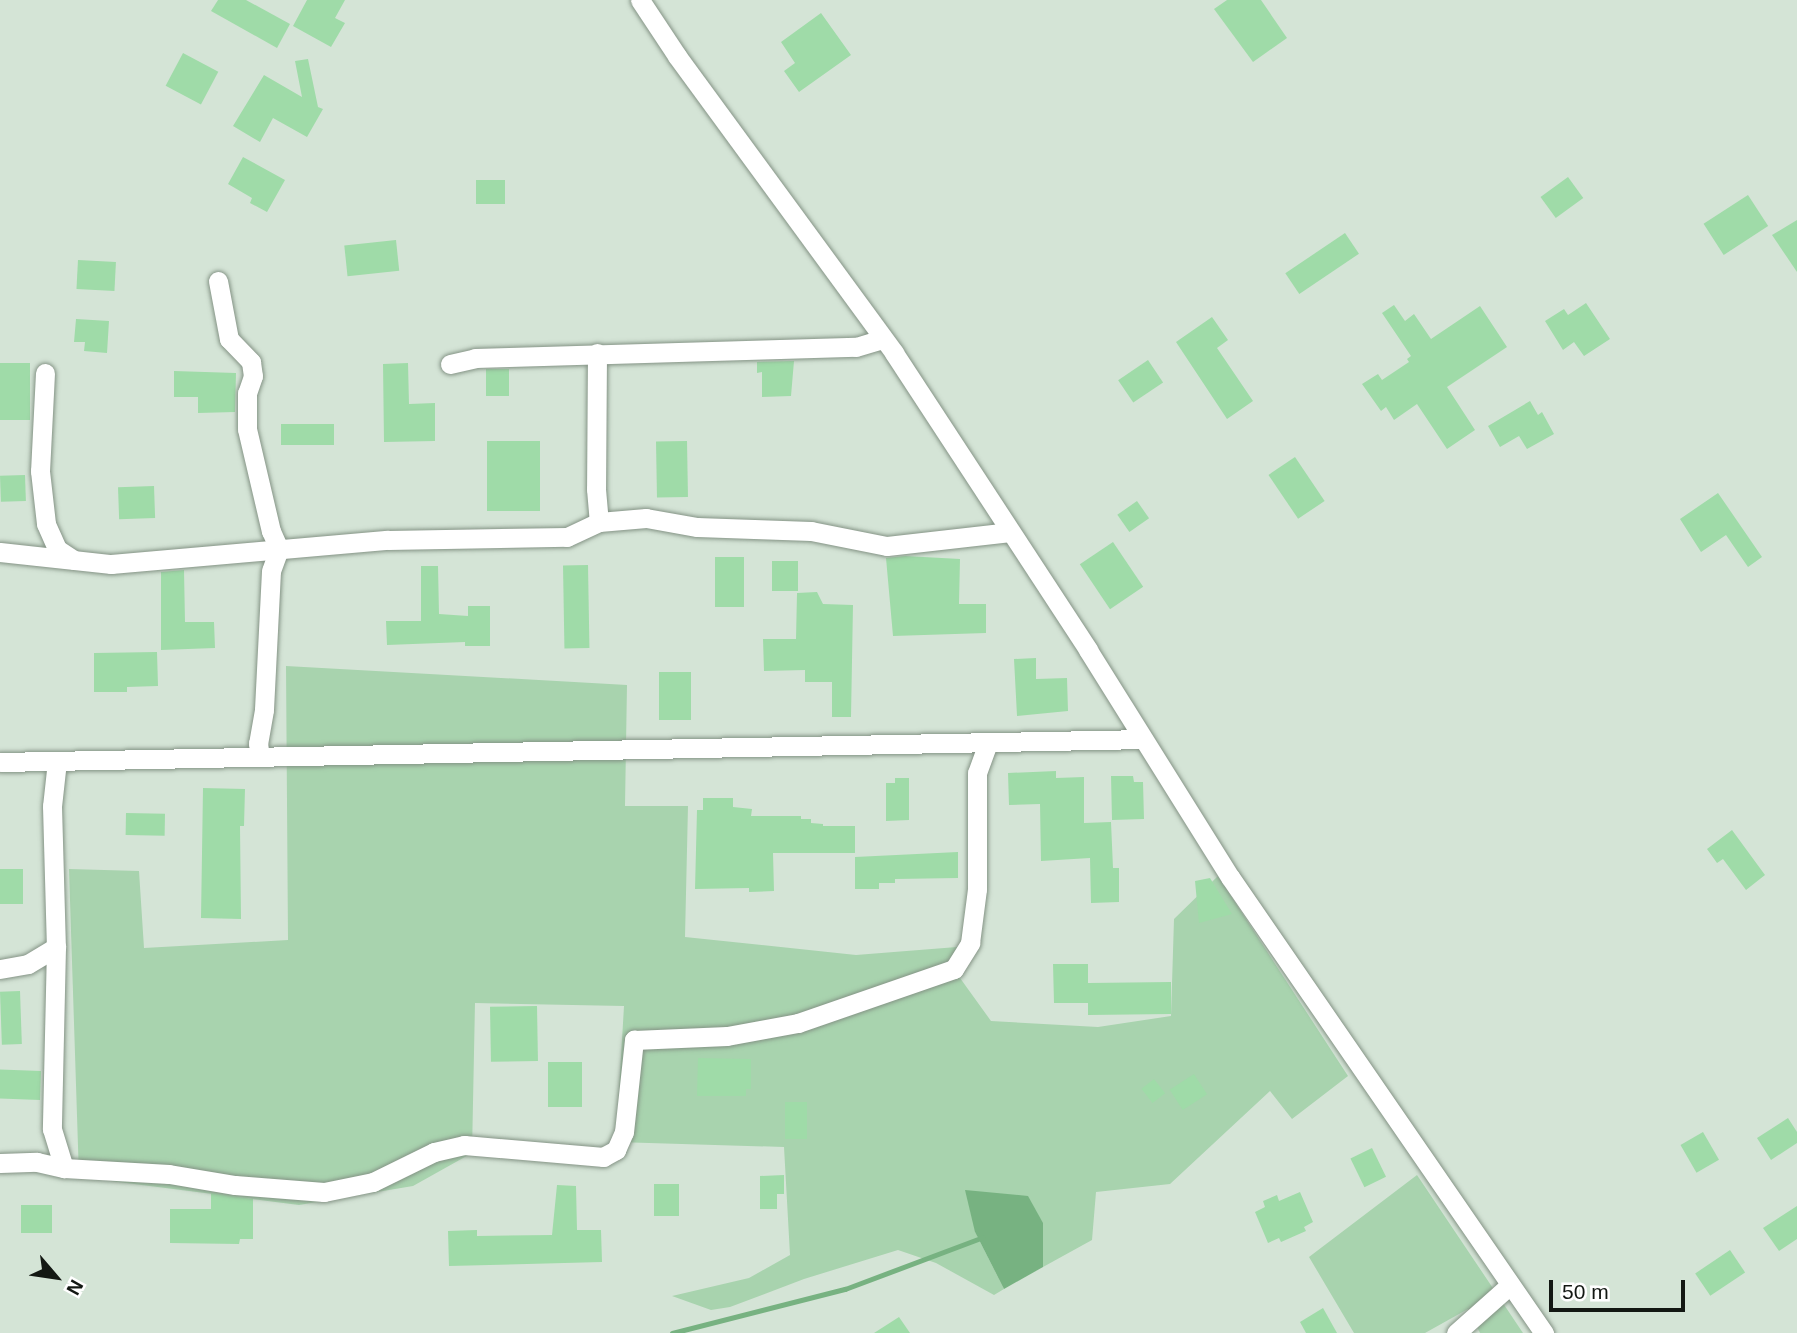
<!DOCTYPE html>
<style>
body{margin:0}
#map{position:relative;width:1797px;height:1333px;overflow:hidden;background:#d4e4d6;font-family:Arial,sans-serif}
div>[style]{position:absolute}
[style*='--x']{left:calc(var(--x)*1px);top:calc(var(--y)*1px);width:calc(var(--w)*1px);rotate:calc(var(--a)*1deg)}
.green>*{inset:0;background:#a8d3ae}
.water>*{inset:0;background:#77b281}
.stream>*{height:5px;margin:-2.5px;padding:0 2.5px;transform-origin:2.5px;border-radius:2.5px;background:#77b281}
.building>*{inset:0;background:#9fdba8;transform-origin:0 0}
.roads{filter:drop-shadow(0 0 2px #849385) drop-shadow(0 0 2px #849385)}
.minor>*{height:19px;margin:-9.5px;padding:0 9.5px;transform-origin:9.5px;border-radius:9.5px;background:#fff}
span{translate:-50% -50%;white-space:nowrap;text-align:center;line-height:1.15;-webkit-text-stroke:5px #fff;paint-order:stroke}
.north{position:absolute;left:21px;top:1242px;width:70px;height:70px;-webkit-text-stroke:5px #fff;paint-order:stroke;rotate:119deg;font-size:19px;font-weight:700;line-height:28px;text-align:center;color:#131813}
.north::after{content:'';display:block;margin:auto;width:24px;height:32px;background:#131813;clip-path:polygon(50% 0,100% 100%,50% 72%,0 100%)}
.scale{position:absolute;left:1549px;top:1280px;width:136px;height:32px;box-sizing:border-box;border:4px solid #131813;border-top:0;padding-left:9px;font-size:21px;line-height:24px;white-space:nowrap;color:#131813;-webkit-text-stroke:5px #fff;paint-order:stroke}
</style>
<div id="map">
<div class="green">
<div style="clip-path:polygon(286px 666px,627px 685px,625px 806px,688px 806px,685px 937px,856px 955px,957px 947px,960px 978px,991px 1021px,1098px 1027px,1171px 1016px,1174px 919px,1218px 876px,1348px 1076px,1292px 1119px,1270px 1091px,1170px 1184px,1096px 1192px,1092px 1240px,1043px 1267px,1043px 1223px,975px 1232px,1004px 1289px,994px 1295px,936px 1263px,898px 1250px,804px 1279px,730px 1307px,711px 1310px,672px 1296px,749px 1278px,790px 1255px,784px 1147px,616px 1142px,624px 1006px,475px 1003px,472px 1153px,413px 1186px,299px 1205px,79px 1177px,69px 869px,139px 871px,144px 948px,288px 940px)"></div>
<div style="clip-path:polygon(1417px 1175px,1523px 1333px,1480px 1333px,1468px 1309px,1425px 1333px,1354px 1333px,1309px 1257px)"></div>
</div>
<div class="water">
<div style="clip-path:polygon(965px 1190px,1028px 1196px,1043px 1223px,1043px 1267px,1004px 1289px,975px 1232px)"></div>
</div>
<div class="stream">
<div style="--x:672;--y:1333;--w:179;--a:-14.3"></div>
<div style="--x:845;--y:1289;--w:147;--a:-20.6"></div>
</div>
<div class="building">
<div style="clip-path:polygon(218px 0,246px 0,290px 24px,277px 48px,211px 11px)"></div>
<div style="clip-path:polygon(307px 0,345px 0,335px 18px,345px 23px,331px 47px,293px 26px)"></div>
<div style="clip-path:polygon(1227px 0,1261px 0,1287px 38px,1253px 62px,1214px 9px)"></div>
<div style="clip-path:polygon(821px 13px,851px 55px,799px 92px,784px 71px,795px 63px,781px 42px)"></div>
<div style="left:183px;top:53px;width:40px;height:37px;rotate:28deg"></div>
<div style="clip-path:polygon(308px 59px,318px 107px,323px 109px,307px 137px,273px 118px,260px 142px,233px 126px,264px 75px,302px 97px,295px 61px)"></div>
<div style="clip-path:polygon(243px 157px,285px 180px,267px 212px,250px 203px,252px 198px,228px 184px)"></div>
<div style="left:1568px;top:177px;width:26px;height:34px;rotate:54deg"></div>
<div style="left:476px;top:180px;width:29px;height:24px"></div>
<div style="left:1748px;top:195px;width:37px;height:53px;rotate:57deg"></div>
<div style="clip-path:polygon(1797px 220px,1797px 272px,1772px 235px)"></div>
<div style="left:1345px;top:233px;width:25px;height:72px;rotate:56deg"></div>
<div style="left:396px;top:240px;width:31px;height:52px;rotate:84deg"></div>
<div style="left:78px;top:260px;width:38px;height:29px;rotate:3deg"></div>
<div style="clip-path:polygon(1586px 303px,1610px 339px,1584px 356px,1574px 342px,1563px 350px,1545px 321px,1564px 309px,1568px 315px)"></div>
<div style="clip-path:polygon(1394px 305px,1405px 321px,1414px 314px,1431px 339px,1480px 306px,1507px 347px,1447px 387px,1475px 430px,1447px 449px,1417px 404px,1394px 420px,1386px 407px,1381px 411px,1362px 384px,1378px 374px,1382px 380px,1409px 362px,1407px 359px,1411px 356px,1382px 313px)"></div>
<div style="clip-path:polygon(1212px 317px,1228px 340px,1217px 348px,1253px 401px,1227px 419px,1176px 342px)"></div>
<div style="clip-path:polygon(76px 319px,109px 321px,107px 353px,84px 351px,85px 342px,74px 342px)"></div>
<div style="left:1148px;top:360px;width:27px;height:36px;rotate:56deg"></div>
<div style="clip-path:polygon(794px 361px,791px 396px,762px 397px,762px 372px,757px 373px,757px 362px)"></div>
<div style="left:0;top:363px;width:30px;height:57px"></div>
<div style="clip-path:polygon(408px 363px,409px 404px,435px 403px,435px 441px,384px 442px,383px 364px)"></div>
<div style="left:509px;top:369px;width:27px;height:23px;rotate:90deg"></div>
<div style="clip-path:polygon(174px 371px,236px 373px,235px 412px,198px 413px,198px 397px,174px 397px)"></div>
<div style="clip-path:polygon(1530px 401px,1538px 415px,1542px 412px,1554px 434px,1527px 449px,1519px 436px,1500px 447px,1488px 426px)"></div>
<div style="left:334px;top:424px;width:21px;height:53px;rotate:90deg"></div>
<div style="left:540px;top:441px;width:70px;height:53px;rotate:90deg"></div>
<div style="left:687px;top:441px;width:56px;height:31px;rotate:89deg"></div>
<div style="left:1295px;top:457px;width:53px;height:32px;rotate:56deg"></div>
<div style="left:25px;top:475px;width:26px;height:25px;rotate:88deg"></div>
<div style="left:154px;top:486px;width:32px;height:36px;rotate:88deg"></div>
<div style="clip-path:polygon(1718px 493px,1762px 557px,1748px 567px,1726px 535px,1701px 552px,1680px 519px)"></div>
<div style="left:1137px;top:501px;width:21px;height:24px;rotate:55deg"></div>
<div style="left:1113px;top:542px;width:54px;height:40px;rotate:56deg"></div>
<div style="clip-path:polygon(905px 556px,960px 559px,959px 604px,986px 604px,986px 633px,893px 636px,886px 558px)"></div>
<div style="left:744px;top:557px;width:50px;height:29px;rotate:90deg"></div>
<div style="left:772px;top:561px;width:26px;height:30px"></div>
<div style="left:588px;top:565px;width:83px;height:25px;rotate:89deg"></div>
<div style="clip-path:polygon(421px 566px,438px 566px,439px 614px,468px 616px,468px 606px,490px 606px,490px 646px,465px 646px,465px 642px,387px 645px,386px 621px,421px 621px)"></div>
<div style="clip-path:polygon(184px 570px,185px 622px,214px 622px,215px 648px,161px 650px,161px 572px)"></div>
<div style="clip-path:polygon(817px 592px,823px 604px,853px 605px,851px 717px,832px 717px,832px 682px,805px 682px,805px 670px,764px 671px,763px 639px,796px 639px,797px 593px)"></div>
<div style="clip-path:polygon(157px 652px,158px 686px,127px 687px,127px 692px,94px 692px,94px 653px)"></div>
<div style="clip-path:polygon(1036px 658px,1036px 679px,1067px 678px,1068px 711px,1017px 716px,1014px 659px)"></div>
<div style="left:659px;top:672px;width:32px;height:48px"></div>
<div style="clip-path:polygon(1056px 771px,1056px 778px,1084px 777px,1084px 823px,1111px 822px,1113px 868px,1119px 868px,1119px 902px,1091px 903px,1090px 858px,1041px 861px,1040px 804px,1009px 805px,1008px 773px)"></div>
<div style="clip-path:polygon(1111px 776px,1133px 776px,1134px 782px,1143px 782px,1144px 819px,1112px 820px)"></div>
<div style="clip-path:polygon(895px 778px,909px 778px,909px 820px,886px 821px,886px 783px,895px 783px)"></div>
<div style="clip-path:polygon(203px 788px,245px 789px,244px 826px,240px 826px,241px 919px,201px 918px)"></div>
<div style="clip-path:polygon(703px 798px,733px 798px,733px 807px,752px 809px,751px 816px,801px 816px,801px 819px,811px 819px,811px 823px,823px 824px,823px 826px,855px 826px,855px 853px,773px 853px,774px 891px,749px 892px,749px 888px,695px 889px,697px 810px,703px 810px)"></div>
<div style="left:126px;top:813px;width:39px;height:22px;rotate:1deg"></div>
<div style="clip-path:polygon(1732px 830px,1765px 875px,1746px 890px,1723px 859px,1717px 863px,1707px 849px)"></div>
<div style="clip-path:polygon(958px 852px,958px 878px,895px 879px,895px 883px,879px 883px,879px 889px,855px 889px,855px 857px)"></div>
<div style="left:23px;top:869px;width:35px;height:23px;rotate:90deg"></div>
<div style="clip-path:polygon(1210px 878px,1232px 914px,1199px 923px,1195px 881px)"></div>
<div style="clip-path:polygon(1053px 964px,1088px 964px,1088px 983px,1171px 982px,1171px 1014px,1088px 1015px,1088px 1003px,1054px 1003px)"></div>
<div style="left:20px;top:991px;width:53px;height:20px;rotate:88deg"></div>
<div style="left:537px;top:1006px;width:55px;height:47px;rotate:89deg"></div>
<div style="clip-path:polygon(698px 1058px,751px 1059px,751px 1089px,746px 1089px,746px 1096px,697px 1096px)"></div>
<div style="left:548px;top:1062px;width:34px;height:45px"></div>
<div style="left:41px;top:1071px;width:29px;height:41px;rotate:92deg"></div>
<div style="left:1194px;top:1074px;width:24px;height:29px;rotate:57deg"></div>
<div style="left:1154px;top:1079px;width:18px;height:16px;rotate:52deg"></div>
<div style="left:785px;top:1102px;width:22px;height:37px"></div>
<div style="clip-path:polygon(1788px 1118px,1797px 1132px,1797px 1143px,1771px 1160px,1757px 1138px)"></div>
<div style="left:1703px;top:1132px;width:32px;height:26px;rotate:60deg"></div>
<div style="left:1372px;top:1148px;width:32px;height:24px;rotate:64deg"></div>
<div style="clip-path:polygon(784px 1175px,784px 1194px,777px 1194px,777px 1209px,760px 1209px,760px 1176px)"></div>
<div style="left:654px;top:1184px;width:25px;height:32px"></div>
<div style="clip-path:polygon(557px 1185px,576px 1186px,577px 1230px,601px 1230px,602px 1262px,449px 1266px,448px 1231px,477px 1230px,477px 1236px,552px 1235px)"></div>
<div style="clip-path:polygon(1300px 1192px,1313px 1222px,1304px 1227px,1306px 1231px,1281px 1242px,1279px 1238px,1268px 1243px,1255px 1212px,1265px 1207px,1263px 1201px,1277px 1195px,1279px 1201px)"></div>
<div style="clip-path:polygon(211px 1193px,253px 1199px,253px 1239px,240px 1239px,239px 1244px,170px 1243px,170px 1209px,211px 1209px)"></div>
<div style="left:21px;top:1205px;width:31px;height:28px"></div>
<div style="clip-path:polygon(1797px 1206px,1797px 1239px,1779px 1251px,1763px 1228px)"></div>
<div style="left:1730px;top:1250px;width:27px;height:42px;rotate:56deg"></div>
<div style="clip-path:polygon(1323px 1308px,1337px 1333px,1306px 1333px,1300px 1322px)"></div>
<div style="clip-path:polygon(899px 1317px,910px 1333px,874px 1333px)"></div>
</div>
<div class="roads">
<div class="minor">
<div style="--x:640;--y:0;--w:67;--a:56.5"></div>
<div style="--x:677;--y:56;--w:368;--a:53.8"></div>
<div style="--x:894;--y:353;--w:355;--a:56.8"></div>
<div style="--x:1088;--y:650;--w:268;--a:58"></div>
<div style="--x:1230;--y:877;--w:554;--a:55.45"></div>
<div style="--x:218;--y:281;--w:59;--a:79.3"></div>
<div style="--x:229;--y:339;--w:32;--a:46"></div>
<div style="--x:251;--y:362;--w:14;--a:82"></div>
<div style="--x:253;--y:376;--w:18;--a:109"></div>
<div style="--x:247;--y:393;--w:36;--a:90"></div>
<div style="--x:247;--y:429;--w:105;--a:76.8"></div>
<div style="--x:271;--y:531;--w:20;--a:66"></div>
<div style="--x:279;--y:549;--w:23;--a:110"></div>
<div style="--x:271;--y:571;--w:139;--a:92.9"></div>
<div style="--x:264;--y:710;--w:34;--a:100"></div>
<div style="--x:258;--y:743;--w:14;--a:82"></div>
<div style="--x:597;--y:353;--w:136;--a:90.4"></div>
<div style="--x:596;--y:489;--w:33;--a:85"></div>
<div style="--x:450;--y:364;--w:26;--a:-13"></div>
<div style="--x:475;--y:358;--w:381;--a:-1.7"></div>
<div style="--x:856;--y:347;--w:28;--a:-17"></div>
<div style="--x:45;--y:373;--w:98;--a:92.9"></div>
<div style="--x:40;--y:471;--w:53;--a:83.5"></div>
<div style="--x:46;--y:524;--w:27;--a:66"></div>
<div style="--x:57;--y:549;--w:20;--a:33"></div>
<div style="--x:0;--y:552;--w:112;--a:6.2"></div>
<div style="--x:111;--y:564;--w:278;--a:-5"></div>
<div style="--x:388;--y:540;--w:179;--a:-1"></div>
<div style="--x:567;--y:537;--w:35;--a:-25"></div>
<div style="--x:599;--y:522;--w:47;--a:-4.9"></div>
<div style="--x:646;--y:518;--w:52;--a:10"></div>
<div style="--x:697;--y:527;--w:114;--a:2"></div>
<div style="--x:811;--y:531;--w:77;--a:11.2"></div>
<div style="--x:887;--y:546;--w:124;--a:-6.5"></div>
<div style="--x:57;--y:761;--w:45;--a:96.3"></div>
<div style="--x:52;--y:806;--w:141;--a:88.4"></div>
<div style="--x:56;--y:947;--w:182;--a:91.3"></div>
<div style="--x:52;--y:1129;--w:41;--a:72.9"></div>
<div style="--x:0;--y:762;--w:1143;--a:-1.15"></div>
<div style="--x:0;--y:969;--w:28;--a:-10"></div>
<div style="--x:28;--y:964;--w:33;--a:-31"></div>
<div style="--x:0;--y:1163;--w:37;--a:-2"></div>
<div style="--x:37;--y:1162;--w:28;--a:13"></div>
<div style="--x:64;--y:1168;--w:105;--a:3.3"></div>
<div style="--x:169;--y:1174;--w:67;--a:9.5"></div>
<div style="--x:235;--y:1185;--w:89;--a:4.5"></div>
<div style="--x:324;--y:1192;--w:50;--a:-11.5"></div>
<div style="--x:373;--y:1182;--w:68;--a:-26.2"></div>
<div style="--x:434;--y:1152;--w:31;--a:-13"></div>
<div style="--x:464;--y:1145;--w:140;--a:4.9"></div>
<div style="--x:603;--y:1157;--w:15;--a:-28"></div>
<div style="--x:616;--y:1150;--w:20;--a:-66"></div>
<div style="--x:624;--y:1132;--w:93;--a:-83.8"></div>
<div style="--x:634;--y:1040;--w:93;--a:-2.5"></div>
<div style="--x:727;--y:1036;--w:72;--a:-10.4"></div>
<div style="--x:798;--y:1023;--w:165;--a:-19.1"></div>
<div style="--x:954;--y:969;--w:31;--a:-58"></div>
<div style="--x:970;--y:943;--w:54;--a:-82.6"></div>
<div style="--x:977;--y:889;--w:116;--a:-90"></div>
<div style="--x:977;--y:773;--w:33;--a:-70"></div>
<div style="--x:1456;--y:1333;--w:72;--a:-41.6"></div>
</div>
</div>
<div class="north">N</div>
<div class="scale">50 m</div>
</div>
